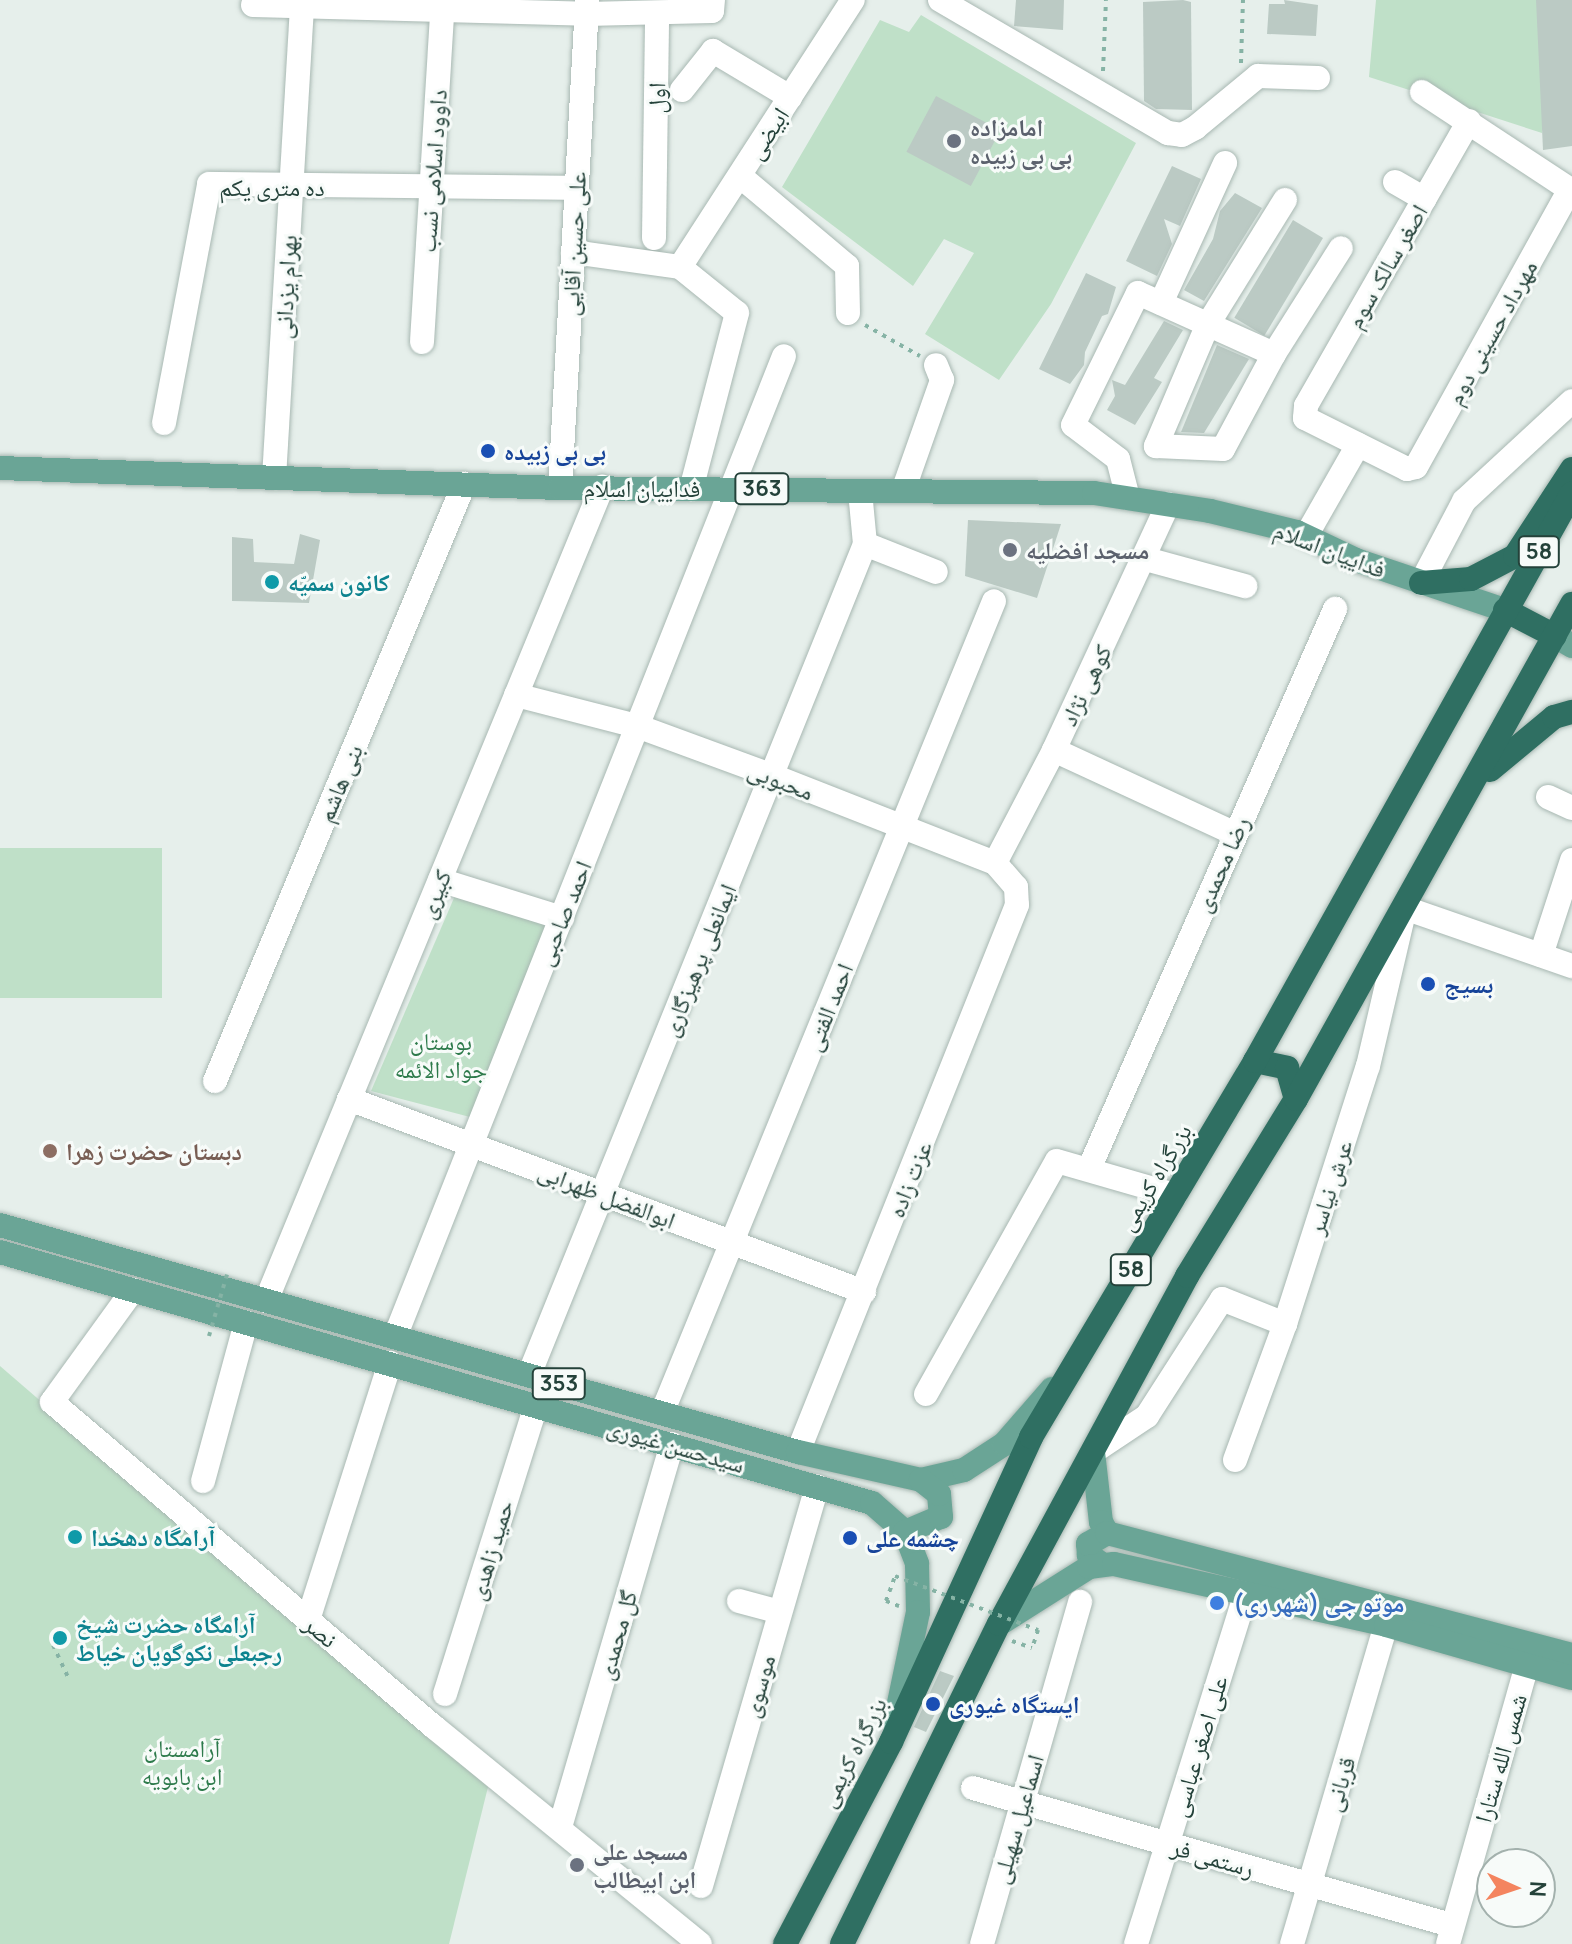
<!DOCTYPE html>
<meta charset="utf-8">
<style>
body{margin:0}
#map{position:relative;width:1572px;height:1944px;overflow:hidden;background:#e6efeb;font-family:Manrope,"Noto Naskh Arabic",sans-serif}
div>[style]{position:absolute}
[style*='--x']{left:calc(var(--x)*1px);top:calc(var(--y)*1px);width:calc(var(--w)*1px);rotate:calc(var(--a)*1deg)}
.green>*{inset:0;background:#bfe0c8;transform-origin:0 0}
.building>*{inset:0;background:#bbcac4;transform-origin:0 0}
.path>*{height:4px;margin-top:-2px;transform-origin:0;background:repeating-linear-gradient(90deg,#86b3a5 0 4px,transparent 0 10px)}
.roads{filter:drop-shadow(0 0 2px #a8b8b2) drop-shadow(0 0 2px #a8b8b2)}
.minor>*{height:24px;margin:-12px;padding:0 12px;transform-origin:12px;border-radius:12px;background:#fff}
.major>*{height:24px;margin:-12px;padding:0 12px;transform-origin:12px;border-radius:12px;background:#6aa596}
.highway>*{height:24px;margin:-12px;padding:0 12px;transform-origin:12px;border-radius:12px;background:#2f6f62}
.path-bridge>*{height:4px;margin-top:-2px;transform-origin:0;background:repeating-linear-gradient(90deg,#86b3a5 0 4px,transparent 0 10px)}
.dots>*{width:22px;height:22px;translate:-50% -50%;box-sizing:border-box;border:4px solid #f7fbf9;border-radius:50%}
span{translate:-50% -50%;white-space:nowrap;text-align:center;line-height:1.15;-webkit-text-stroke:6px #f7fbf9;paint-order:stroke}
.shield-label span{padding:2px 6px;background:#f7fbf9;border:2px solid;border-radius:6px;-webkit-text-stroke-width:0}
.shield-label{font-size:22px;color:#24423a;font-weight:700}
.street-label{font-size:24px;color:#24423a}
.worship-label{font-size:24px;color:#5b616d;font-weight:700}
.left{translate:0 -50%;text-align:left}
.transit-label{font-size:24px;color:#164399;font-weight:700}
.culture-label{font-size:24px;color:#0d838f;font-weight:700}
.park-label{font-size:24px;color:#2d7a4b}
.education-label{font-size:24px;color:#785e54;font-weight:700}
.shop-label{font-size:24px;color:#366cbe;font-weight:700}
.north{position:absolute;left:1476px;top:1848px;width:80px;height:80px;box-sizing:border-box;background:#f7fbf9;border:2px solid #a3b1ad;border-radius:50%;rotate:93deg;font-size:22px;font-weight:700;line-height:32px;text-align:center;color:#24423a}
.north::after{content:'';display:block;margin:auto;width:28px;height:36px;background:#f4845f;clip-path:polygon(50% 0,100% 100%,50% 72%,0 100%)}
</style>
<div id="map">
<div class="green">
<div style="clip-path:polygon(1376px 0,1548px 0,1542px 133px,1369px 77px)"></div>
<div style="clip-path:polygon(921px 15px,1136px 143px,1051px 304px,999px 380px,925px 334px,974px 253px,944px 239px,913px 286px,782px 187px,880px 20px,909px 32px)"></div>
<div style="left:0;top:848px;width:162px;height:150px"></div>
<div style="clip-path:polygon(457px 891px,549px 920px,470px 1117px,371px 1091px)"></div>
<div style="clip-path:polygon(0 1366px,488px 1787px,449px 1944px,0 1944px)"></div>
</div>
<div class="building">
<div style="clip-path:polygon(1016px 0,1064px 0,1063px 30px,1014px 26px)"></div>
<div style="clip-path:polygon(1183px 0,1191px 2px,1192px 110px,1156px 109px,1144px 101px,1143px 2px)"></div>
<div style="clip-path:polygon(1284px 0,1318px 5px,1316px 36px,1267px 34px,1269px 4px,1285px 4px)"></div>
<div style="clip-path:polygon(1536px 0,1572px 0,1572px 146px,1543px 150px)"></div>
<div style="left:936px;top:96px;width:73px;height:63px;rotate:28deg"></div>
<div style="clip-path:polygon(1172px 166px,1201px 179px,1180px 226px,1164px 219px,1172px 244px,1157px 276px,1126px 261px)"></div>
<div style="clip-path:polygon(1235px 193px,1262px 208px,1204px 301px,1184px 290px,1213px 239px,1220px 211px)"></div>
<div style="left:1293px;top:220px;width:35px;height:114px;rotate:31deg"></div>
<div style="clip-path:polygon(1086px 273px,1116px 287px,1108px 314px,1102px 316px,1085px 352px,1084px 365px,1070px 384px,1039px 369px)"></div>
<div style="clip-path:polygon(1164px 321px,1183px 330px,1154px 378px,1162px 382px,1135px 425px,1107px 410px,1115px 396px,1112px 380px,1125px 385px)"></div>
<div style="clip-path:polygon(1217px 345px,1249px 359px,1204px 433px,1181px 432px)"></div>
<div style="clip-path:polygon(968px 520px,1061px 524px,1037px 598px,965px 576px)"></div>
<div style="clip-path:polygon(300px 534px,320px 540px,309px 603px,232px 601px,232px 537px,253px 539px,254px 562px,294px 564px)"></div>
<div style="clip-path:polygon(940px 1671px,954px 1676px,926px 1732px,914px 1727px)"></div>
</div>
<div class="path">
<div style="--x:1241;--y:63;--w:63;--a:-88.2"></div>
<div style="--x:1103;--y:71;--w:71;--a:-87.6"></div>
<div style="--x:865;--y:325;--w:63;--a:29.4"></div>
<div style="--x:886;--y:1601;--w:14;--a:21"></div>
<div style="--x:1012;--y:1641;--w:21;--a:19"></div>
<div style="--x:53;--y:1645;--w:38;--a:65"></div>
</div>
<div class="roads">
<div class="minor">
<div style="--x:940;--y:0;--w:264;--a:30.3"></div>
<div style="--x:1168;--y:133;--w:14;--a:8"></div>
<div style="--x:1182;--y:135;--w:15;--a:-28"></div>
<div style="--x:1195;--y:128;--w:82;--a:-39.5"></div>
<div style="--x:1258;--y:76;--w:60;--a:1.9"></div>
<div style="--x:253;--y:5;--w:333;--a:1.5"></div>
<div style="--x:586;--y:14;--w:126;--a:-1.4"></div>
<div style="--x:712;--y:11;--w:11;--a:-85"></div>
<div style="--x:682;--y:90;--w:50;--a:-51.5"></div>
<div style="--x:713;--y:51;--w:90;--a:30.9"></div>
<div style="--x:1422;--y:92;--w:180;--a:33.4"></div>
<div style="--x:1469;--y:121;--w:328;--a:119.8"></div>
<div style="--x:1306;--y:406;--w:12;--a:95"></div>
<div style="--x:1305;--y:418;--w:114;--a:26.6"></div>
<div style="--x:1407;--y:469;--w:9;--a:-13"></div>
<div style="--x:1416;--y:467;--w:318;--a:-61"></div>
<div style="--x:740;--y:176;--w:140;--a:40.1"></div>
<div style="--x:847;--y:266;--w:47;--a:88.8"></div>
<div style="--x:1395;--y:182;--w:34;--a:30"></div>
<div style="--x:1285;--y:200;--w:146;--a:121.8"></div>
<div style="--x:1208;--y:324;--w:133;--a:113.1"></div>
<div style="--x:1156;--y:446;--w:67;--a:2.6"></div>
<div style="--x:1223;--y:449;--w:108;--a:-61.8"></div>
<div style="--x:1274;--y:354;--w:125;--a:-57.7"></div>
<div style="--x:654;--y:238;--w:225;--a:-89.2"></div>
<div style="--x:573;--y:252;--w:108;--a:8"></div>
<div style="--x:680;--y:267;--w:318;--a:-57.1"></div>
<div style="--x:680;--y:267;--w:73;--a:38.9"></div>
<div style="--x:737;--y:313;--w:182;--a:104.6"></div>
<div style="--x:1161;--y:303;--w:154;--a:-65.4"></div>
<div style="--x:422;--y:342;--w:343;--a:-86.5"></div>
<div style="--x:164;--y:423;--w:243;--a:-79.3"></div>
<div style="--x:209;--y:184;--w:367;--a:0.6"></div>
<div style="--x:274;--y:478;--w:479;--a:-86.6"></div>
<div style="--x:560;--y:488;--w:489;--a:-86.8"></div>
<div style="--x:903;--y:491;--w:118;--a:-70.6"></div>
<div style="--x:942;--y:380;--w:16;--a:-112"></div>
<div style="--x:1128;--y:498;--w:40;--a:-104.4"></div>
<div style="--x:1118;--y:459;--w:56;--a:-142.9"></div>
<div style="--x:1073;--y:425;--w:147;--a:-63.8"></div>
<div style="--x:1138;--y:293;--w:149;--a:24.2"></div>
<div style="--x:1306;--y:536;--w:105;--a:-60.3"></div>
<div style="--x:865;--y:544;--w:76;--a:21.5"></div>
<div style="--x:1146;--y:559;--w:103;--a:15.3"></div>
<div style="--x:1421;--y:583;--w:93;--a:-62.3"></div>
<div style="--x:1464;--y:501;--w:147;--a:-42.8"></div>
<div style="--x:516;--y:695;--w:125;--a:14.4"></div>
<div style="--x:637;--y:726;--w:145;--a:20.2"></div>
<div style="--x:773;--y:776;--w:238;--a:21.4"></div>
<div style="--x:995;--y:863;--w:32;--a:49"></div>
<div style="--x:1016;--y:887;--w:18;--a:87"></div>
<div style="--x:1017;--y:905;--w:589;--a:111.82"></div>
<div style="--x:1054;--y:750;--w:198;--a:24.8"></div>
<div style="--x:1548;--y:797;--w:26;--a:25"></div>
<div style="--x:995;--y:863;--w:127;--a:-62.4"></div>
<div style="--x:1054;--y:750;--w:271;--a:-65.1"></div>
<div style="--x:440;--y:880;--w:128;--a:17.3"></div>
<div style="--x:1541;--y:955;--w:100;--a:-71.9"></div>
<div style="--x:215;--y:1081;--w:647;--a:-67.36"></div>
<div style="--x:349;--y:1099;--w:550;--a:20.54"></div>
<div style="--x:1089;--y:1169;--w:612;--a:-66.28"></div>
<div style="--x:133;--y:1290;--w:138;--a:125.9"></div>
<div style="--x:52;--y:1402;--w:502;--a:40.39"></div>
<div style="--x:434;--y:1727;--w:343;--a:39.2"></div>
<div style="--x:266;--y:1301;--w:881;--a:-67.57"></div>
<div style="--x:395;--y:1337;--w:1055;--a:-68.37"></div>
<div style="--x:529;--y:1375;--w:896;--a:-67.98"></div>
<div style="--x:865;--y:544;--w:53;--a:-95.4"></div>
<div style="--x:926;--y:1394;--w:267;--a:-60.7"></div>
<div style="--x:1057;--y:1161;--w:123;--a:16.1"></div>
<div style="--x:662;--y:1413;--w:877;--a:-67.76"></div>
<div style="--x:1093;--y:1452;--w:65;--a:-33.7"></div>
<div style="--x:1147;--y:1416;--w:139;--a:-57.3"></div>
<div style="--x:1222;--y:1299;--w:68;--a:21.6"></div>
<div style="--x:1235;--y:1460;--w:145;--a:-69.8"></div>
<div style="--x:1285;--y:1324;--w:271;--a:-72.2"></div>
<div style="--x:1368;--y:1066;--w:162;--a:-76.8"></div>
<div style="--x:1405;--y:908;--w:177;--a:19.2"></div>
<div style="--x:203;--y:1481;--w:164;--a:-74.8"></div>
<div style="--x:739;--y:1601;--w:42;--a:15"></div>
<div style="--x:308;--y:1620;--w:270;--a:-72.3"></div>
<div style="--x:445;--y:1694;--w:303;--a:-72.5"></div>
<div style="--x:973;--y:1788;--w:499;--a:16"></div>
<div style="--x:560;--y:1827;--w:399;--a:-73.7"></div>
<div style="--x:701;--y:1886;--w:416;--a:-73.8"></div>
<div style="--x:982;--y:1944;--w:356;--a:-74"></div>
<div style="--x:1136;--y:1944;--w:367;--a:-72.6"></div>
<div style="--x:1292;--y:1944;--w:333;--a:-73.6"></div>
<div style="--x:1448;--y:1944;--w:290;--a:-74.2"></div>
</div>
<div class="major">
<div style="--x:0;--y:468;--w:560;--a:2.05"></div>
<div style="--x:560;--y:488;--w:534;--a:0.54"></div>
<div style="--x:1094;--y:493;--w:117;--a:8.8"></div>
<div style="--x:1210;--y:511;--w:89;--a:13.6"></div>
<div style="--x:1297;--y:532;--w:65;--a:25.4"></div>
<div style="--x:1356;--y:560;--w:157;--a:18.6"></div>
<div style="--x:1555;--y:636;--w:20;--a:30"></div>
<div style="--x:0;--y:1225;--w:830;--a:15.88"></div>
<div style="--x:798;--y:1452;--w:126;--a:12.8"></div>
<div style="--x:921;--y:1480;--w:44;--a:-13.1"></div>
<div style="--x:964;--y:1470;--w:48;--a:-33"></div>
<div style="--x:1004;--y:1444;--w:73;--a:-48.9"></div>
<div style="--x:0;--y:1252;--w:907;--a:16.06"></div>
<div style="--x:872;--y:1503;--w:44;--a:41.3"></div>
<div style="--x:905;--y:1532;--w:34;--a:69"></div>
<div style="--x:917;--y:1564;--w:48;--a:88.8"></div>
<div style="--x:918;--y:1612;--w:112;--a:101.8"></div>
<div style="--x:1093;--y:1452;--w:70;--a:83.5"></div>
<div style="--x:1101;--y:1522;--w:13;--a:61"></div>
<div style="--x:905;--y:1532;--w:39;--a:-23"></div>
<div style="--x:941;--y:1517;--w:23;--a:-95"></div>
<div style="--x:939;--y:1494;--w:23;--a:-142"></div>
<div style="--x:1100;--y:1563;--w:14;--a:-144"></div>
<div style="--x:1089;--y:1555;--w:11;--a:-95"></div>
<div style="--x:1088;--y:1544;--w:22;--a:-30"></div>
<div style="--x:1107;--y:1533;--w:481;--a:14.7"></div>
<div style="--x:999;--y:1624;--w:107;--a:-32.3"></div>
<div style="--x:1089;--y:1567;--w:25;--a:-7"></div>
<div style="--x:1114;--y:1564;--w:279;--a:12.6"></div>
<div style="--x:1386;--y:1625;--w:193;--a:15.9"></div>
</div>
<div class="highway">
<div style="--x:1421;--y:583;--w:50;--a:-4.6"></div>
<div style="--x:1471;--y:579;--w:50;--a:-27.6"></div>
<div style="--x:1515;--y:556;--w:104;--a:-56.8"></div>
<div style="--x:1505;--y:610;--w:56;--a:27.5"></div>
<div style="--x:1490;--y:770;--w:83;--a:-39.6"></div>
<div style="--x:1554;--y:717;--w:19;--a:-16"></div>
<div style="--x:1255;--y:1061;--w:33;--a:12"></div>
<div style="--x:1287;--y:1068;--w:32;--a:74"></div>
<div style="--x:785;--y:1944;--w:228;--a:-62.3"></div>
<div style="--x:891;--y:1742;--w:336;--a:-65.3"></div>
<div style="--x:1031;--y:1437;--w:438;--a:-59.2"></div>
<div style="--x:1255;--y:1061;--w:650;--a:-60.83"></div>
<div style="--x:842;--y:1944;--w:356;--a:-63.9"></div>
<div style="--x:999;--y:1624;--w:396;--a:-61.6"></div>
<div style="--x:1187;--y:1276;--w:208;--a:-58.4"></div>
<div style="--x:1296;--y:1099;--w:567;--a:-60.86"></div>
</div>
</div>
<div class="path-bridge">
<div style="--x:209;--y:1336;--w:68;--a:-73.7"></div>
<div style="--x:886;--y:1601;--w:27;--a:-70"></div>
<div style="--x:895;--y:1576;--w:153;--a:20.7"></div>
<div style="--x:1038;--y:1630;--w:19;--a:108"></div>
</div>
<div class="dots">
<div style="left:954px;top:141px;background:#6b7280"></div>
<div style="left:488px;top:451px;background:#1a4fb4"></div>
<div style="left:1010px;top:550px;background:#6b7280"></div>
<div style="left:272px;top:582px;background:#0f9aa8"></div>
<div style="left:1428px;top:984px;background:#1a4fb4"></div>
<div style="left:50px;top:1151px;background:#8d6e63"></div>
<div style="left:75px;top:1537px;background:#0f9aa8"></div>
<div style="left:850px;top:1538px;background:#1a4fb4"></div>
<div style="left:1217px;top:1603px;background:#3f7fe0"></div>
<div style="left:60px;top:1638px;background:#0f9aa8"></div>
<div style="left:933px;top:1704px;background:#1a4fb4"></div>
<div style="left:577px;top:1865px;background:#6b7280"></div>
</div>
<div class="shield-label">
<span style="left:762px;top:489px">363</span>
<span style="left:1539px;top:552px">58</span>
<span style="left:1131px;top:1270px">58</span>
<span style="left:559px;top:1384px">353</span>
</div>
<div class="street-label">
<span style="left:656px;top:98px;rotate:-89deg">اول</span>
<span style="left:767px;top:133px;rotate:-57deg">ابیضی</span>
<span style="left:432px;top:171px;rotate:-86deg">داوود اسلامی نسب</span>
<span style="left:272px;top:187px">ده متری یکم</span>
<span style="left:573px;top:244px;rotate:-87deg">علی حسین آقایی</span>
<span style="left:1386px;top:266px;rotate:-60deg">اصغر سالک سوم</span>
<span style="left:285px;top:287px;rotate:-87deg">بهرام یزدانی</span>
<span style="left:1491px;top:332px;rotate:-61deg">مهرداد حسینی دوم</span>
<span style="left:642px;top:488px">فداییان اسلام</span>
<span style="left:1330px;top:549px;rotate:21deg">فداییان اسلام</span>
<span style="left:1085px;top:685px;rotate:-64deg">کوهی نژاد</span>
<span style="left:781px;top:780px;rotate:21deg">محبوبی</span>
<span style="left:339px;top:783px;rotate:-67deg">بنی هاشم</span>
<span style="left:1221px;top:864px;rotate:-66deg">رضا محمدی</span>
<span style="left:434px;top:894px;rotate:-68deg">کبیری</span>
<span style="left:563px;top:913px;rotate:-68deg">احمد صاحبی</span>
<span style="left:698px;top:960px;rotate:-68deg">ایمانعلی پرهیزگاری</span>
<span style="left:828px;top:1007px;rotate:-68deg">احمد الفتی</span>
<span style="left:1154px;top:1177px;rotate:-59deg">بزرگراه کریمی</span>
<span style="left:909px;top:1179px;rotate:-68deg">عزت زاده</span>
<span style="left:1329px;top:1187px;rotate:-72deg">عرش نیاسر</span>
<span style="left:607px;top:1195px;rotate:21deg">ابوالفضل ظهرابی</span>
<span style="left:676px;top:1445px;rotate:16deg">سیدحسن غیوری</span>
<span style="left:490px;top:1550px;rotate:-73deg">حمید زاهدی</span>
<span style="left:321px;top:1631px;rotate:40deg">نصر</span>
<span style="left:616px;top:1635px;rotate:-74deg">گل محمدی</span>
<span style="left:758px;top:1686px;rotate:-74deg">موسوی</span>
<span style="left:1198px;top:1746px;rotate:-73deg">علی اصغر عباسی</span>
<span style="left:852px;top:1752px;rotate:-63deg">بزرگراه کریمی</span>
<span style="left:1500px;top:1758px;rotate:-74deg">شمس الله ستارا</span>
<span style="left:1339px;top:1784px;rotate:-73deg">قربانی</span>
<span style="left:1017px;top:1819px;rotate:-74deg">اسماعیل سهیلی</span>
<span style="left:1213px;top:1857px;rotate:16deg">رستمی فر</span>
</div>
<div class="worship-label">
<span class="left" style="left:970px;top:141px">امامزاده<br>بی بی زبیده</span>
<span class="left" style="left:1026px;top:550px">مسجد افضلیه</span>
<span class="left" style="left:593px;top:1865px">مسجد علی<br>ابن ابیطالب</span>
</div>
<div class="transit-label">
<span class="left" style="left:504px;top:451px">بی بی زبیده</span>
<span class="left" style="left:1444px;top:984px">بسیج</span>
<span class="left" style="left:866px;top:1538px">چشمه علی</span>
<span class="left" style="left:949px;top:1704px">ایستگاه غیوری</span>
</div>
<div class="culture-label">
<span class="left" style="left:288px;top:582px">کانون سمیّه</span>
<span class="left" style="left:91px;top:1537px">آرامگاه دهخدا</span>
<span class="left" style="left:76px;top:1638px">آرامگاه حضرت شیخ<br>رجبعلی نکوگویان خیاط</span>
</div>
<div class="park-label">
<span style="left:441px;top:1055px">بوستان<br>جواد الائمه</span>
<span style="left:182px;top:1762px">آرامستان<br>ابن بابویه</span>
</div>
<div class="education-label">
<span class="left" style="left:66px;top:1151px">دبستان حضرت زهرا</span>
</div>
<div class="shop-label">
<span class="left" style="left:1233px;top:1603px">موتو جی (شهر ری)</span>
</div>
<div class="north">N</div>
</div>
